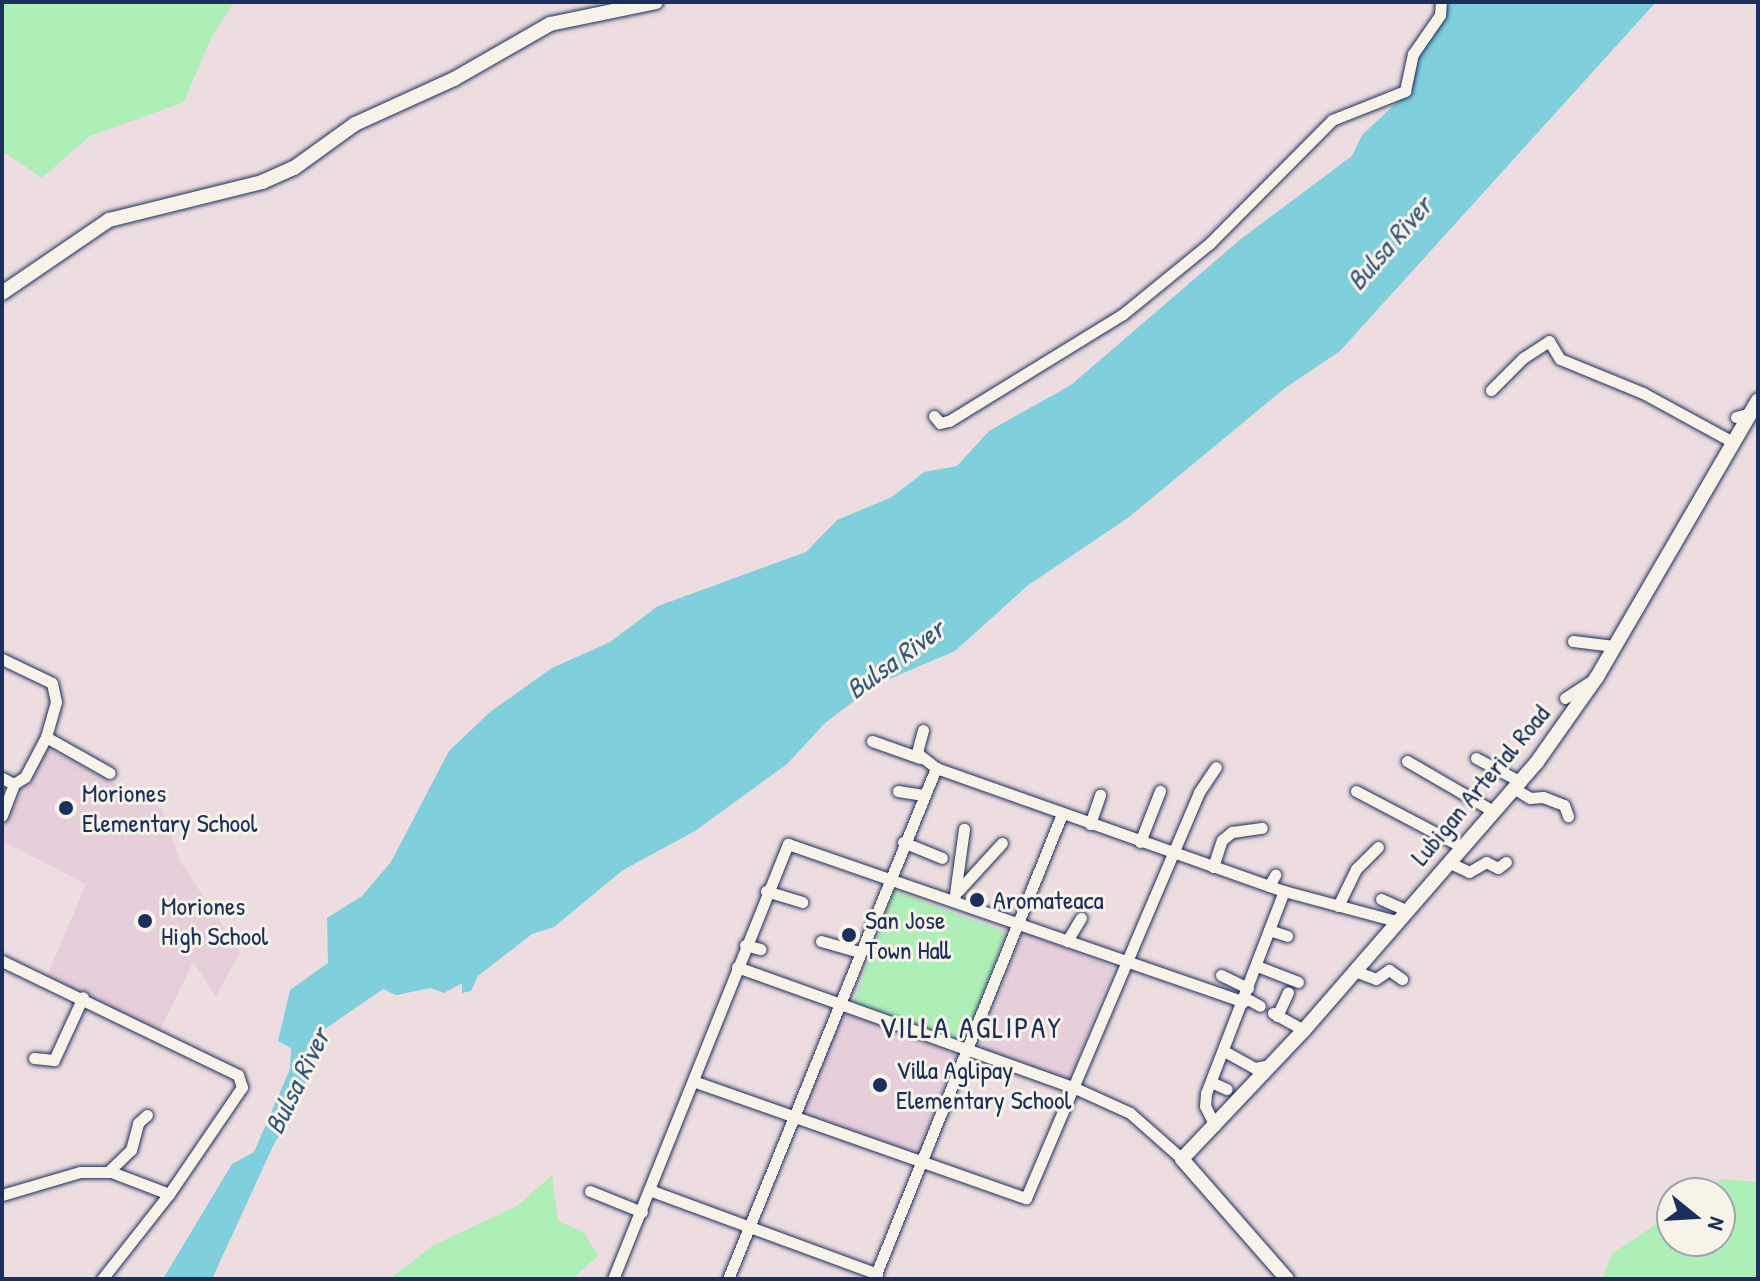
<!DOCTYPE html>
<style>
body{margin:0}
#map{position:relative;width:1760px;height:1281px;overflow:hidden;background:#eddde0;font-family:"Patrick Hand",sans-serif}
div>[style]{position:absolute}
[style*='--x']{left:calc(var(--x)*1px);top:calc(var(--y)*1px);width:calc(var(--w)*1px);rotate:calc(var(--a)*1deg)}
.built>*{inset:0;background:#e6ceda;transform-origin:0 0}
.green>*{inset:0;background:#aeeeb7;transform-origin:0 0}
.water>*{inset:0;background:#80cfdd}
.roads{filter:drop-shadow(0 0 2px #1b2f5e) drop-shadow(0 0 2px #1b2f5e)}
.minor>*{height:11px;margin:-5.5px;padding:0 5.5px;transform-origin:5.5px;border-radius:5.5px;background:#f7f3e8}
.major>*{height:14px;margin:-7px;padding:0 7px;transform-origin:7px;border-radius:7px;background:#f7f3e8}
.dots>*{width:22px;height:22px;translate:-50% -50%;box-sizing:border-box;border:4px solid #f7f3e8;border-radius:50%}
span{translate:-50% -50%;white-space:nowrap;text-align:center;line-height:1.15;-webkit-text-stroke:6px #f7f3e8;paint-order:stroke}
.street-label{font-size:26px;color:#1b2f5e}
.poi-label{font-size:26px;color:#1b2f5e}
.left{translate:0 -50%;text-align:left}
.water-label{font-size:28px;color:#34577e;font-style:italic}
.quarter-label{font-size:30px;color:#1b2f5e;letter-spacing:2px}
.frame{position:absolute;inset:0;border:4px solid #1b2f5e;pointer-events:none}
.north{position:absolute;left:1656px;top:1177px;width:80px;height:80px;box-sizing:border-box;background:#f7f3e8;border:2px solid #9fa5b1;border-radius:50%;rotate:108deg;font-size:22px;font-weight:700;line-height:32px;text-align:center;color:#1b2f5e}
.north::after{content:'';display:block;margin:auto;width:28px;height:36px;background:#1b2f5e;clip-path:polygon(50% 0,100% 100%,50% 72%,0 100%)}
</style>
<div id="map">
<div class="built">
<div style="clip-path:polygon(44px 746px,162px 809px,180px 861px,240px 952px,216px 996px,193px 962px,159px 1032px,47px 976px,86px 884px,2px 841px,2px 829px)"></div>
<div style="left:1023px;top:932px;width:97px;height:125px;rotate:21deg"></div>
<div style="left:842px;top:1011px;width:123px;height:112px;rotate:21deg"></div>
</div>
<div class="green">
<div style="clip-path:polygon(2px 2px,234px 2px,210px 40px,184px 102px,90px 136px,42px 178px,2px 151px)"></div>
<div style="left:894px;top:891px;width:119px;height:118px;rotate:20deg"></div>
<div style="clip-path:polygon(552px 1175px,558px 1221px,584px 1232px,598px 1256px,572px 1279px,390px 1279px,432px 1246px,517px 1206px)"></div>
<div style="clip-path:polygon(1721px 1179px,1758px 1182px,1758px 1279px,1602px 1279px,1612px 1254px,1672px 1213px,1672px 1241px,1720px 1241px,1720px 1193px,1701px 1193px)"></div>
</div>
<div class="water">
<div style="clip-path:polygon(1445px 2px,1656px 2px,1340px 351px,1285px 388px,1129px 517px,1027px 586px,955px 651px,875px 685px,825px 723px,787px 764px,695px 831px,623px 870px,554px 927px,532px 934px,478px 976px,471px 991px,462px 993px,462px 983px,444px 993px,431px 988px,396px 995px,383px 989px,325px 1029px,297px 1106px,274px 1144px,212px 1279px,163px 1279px,232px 1164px,254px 1152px,290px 1069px,291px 1048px,278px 1041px,290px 990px,328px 963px,327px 918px,362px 896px,391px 862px,449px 751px,490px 712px,552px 668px,610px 642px,658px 606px,806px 552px,837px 520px,892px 497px,924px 472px,957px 466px,989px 431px,1071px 385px,1242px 238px,1352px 156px,1362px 135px,1408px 92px,1415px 56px)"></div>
</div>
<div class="roads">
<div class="minor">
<div style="--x:1491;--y:390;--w:45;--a:-45"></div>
<div style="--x:1523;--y:358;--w:31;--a:-33"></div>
<div style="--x:1549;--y:341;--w:21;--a:59"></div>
<div style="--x:1560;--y:359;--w:90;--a:22.3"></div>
<div style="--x:1643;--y:393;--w:102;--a:28.6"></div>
<div style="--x:934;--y:416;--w:9;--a:49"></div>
<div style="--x:940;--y:423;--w:9;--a:-13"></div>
<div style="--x:949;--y:421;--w:204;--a:-31.6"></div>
<div style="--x:1123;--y:314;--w:112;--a:-39.2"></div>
<div style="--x:1210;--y:243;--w:173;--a:-45.2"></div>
<div style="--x:1332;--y:120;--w:79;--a:-21.7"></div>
<div style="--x:1405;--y:91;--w:38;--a:-78"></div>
<div style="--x:1413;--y:54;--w:47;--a:-55.3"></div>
<div style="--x:1440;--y:15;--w:13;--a:-86"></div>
<div style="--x:1736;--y:417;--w:16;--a:-15"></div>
<div style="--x:1573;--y:641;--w:41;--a:7"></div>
<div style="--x:2;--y:659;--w:55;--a:25.6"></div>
<div style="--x:52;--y:683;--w:19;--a:78"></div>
<div style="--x:56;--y:702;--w:36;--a:106"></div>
<div style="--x:46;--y:737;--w:45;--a:117.7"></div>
<div style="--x:25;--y:777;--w:13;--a:148"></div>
<div style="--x:14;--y:784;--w:34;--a:111"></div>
<div style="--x:1565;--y:698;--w:37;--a:-33"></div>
<div style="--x:923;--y:730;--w:24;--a:105"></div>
<div style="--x:917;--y:753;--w:24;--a:38"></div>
<div style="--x:46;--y:737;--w:73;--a:29.4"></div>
<div style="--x:872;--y:741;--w:51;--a:19.5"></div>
<div style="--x:1476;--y:758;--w:51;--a:28.1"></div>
<div style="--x:1407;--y:761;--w:99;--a:30.2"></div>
<div style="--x:2;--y:778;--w:13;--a:27"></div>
<div style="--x:1515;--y:789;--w:17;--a:31"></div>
<div style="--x:1530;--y:798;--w:13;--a:-4"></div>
<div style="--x:1543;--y:797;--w:22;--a:21"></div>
<div style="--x:1564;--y:805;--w:12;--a:70"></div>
<div style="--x:898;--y:791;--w:24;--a:9"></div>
<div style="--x:1356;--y:791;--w:120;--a:27.8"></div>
<div style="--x:1090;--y:824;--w:31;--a:-71"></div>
<div style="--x:903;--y:842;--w:42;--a:22.3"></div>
<div style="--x:1140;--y:842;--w:55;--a:-68.6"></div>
<div style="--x:1448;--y:862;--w:23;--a:25"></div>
<div style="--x:1469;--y:872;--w:20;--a:-30"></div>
<div style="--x:1486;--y:862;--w:13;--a:27"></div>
<div style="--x:1498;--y:868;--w:10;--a:-37"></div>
<div style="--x:1213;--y:867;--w:28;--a:-72"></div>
<div style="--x:1222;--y:840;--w:13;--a:-39"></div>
<div style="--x:1232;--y:832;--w:30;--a:-8"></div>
<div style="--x:1269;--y:886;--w:13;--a:-61"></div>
<div style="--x:766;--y:891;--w:38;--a:17"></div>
<div style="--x:958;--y:891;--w:65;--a:-47.5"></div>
<div style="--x:1284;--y:891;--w:116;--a:15"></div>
<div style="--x:1381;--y:899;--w:27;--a:24"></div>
<div style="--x:954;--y:901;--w:73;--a:-82.1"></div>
<div style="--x:1338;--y:906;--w:41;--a:-64.1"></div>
<div style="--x:1356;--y:869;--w:31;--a:-45"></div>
<div style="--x:1269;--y:930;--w:19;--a:18"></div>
<div style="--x:821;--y:941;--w:40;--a:16"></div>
<div style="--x:1067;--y:941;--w:27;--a:-59"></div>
<div style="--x:745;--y:945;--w:16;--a:15"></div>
<div style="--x:2;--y:961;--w:262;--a:25.8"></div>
<div style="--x:238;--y:1075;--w:13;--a:72"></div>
<div style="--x:242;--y:1087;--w:130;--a:124.3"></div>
<div style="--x:169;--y:1194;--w:62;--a:-159.2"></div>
<div style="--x:111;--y:1172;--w:31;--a:180"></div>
<div style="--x:80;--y:1172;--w:81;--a:163.6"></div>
<div style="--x:1257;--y:966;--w:44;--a:21.3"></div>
<div style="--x:737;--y:967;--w:359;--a:19.7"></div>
<div style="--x:1075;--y:1088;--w:60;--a:24.4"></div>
<div style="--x:1130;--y:1113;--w:69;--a:41.5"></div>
<div style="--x:1355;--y:971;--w:22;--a:21"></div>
<div style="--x:1376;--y:979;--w:16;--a:-35"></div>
<div style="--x:1389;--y:970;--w:16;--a:35"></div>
<div style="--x:1221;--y:975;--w:30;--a:26"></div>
<div style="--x:1244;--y:997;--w:18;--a:29"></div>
<div style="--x:1273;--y:1013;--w:35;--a:29"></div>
<div style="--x:1277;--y:1016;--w:26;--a:-65"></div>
<div style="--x:1224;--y:1051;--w:35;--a:29"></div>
<div style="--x:1255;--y:1068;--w:15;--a:-11"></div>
<div style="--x:34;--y:1058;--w:20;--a:6"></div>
<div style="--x:54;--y:1060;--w:69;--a:-65.3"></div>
<div style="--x:693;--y:1081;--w:353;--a:19.4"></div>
<div style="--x:1026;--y:1198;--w:441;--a:-66.9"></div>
<div style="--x:1199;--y:792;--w:30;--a:-56"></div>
<div style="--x:1211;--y:1082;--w:17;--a:24"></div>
<div style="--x:109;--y:1171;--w:30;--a:-44"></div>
<div style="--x:131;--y:1150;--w:28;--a:-75"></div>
<div style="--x:138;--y:1123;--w:12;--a:-42"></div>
<div style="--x:590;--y:1191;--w:56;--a:22"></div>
<div style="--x:652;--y:1191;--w:240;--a:20.2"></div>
<div style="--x:102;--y:1279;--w:108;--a:-51.8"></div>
<div style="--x:613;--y:1279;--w:469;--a:-68.1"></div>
<div style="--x:788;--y:844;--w:482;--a:19.1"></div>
<div style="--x:728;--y:1279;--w:552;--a:-67.85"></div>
<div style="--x:936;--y:768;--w:369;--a:19.5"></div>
<div style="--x:1284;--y:891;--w:217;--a:111.1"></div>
<div style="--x:1206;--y:1093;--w:13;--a:94"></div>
<div style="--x:1205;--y:1106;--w:22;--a:63"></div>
<div style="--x:874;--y:1279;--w:502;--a:-67.99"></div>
</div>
<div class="major">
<div style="--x:2;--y:293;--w:130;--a:-34.3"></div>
<div style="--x:109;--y:220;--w:158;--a:-13.9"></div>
<div style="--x:262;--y:182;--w:35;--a:-24"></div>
<div style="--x:294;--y:168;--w:75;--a:-35.8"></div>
<div style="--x:355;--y:124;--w:109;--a:-24.4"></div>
<div style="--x:454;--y:79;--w:111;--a:-29.8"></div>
<div style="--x:550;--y:24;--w:108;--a:-11.7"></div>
<div style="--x:1287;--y:1279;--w:159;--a:-131.2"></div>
<div style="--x:1182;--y:1159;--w:178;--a:-46.6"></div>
<div style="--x:1304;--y:1030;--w:355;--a:-49"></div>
<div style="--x:1537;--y:762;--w:104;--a:-54.8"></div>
<div style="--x:1597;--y:677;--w:320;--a:-59.8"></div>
</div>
</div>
<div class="dots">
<div style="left:66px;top:808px;background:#1b2f5e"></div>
<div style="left:977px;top:900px;background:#1b2f5e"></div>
<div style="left:145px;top:921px;background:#1b2f5e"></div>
<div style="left:849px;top:935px;background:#1b2f5e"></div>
<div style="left:880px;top:1085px;background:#1b2f5e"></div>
</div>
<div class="street-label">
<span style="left:1480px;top:785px;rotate:-50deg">Lubigan Arterial Road</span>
</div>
<div class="poi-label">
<span class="left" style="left:82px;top:808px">Moriones<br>Elementary School</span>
<span class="left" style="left:993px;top:900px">Aromateaca</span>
<span class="left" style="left:161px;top:921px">Moriones<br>High School</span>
<span class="left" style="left:865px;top:935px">San Jose<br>Town Hall</span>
<span class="left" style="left:896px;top:1085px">Villa Aglipay<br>Elementary School</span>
</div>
<div class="water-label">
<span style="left:1389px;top:243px;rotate:-49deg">Bulsa River</span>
<span style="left:895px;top:659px;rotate:-36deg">Bulsa River</span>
<span style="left:297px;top:1081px;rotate:-64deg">Bulsa River</span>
</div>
<div class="quarter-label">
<span style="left:971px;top:1027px">VILLA AGLIPAY</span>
</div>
<div class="frame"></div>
<div class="north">N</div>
</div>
